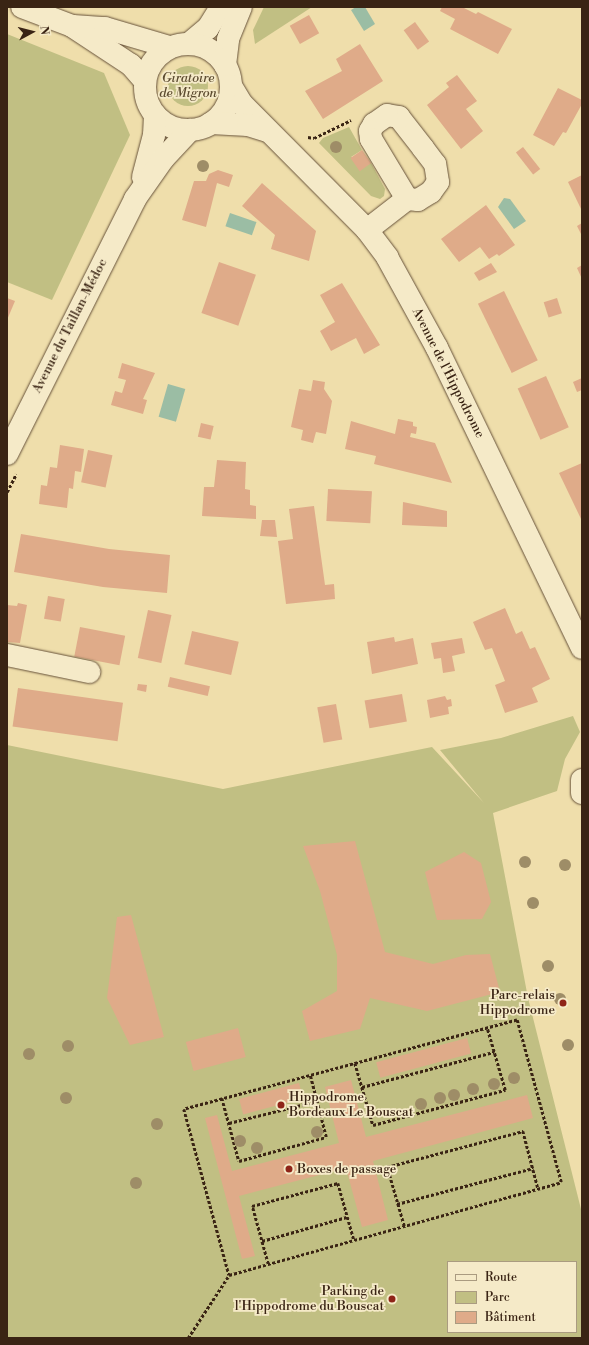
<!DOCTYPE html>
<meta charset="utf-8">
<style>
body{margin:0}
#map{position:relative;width:589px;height:1345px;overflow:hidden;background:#efdeab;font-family:"Libre Bodoni",serif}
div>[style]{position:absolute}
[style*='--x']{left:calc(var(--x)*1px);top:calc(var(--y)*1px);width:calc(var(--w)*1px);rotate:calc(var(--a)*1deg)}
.green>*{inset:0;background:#c1bf83}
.round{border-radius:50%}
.water>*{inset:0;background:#9bbda4;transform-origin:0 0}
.building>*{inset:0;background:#dfab89;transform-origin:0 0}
.path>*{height:2.5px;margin-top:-1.25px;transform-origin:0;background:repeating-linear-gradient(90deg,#3a2414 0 3px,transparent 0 5px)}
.roads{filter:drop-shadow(0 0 1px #67523a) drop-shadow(0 0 1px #67523a)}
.minor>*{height:22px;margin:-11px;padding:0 11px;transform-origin:11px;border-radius:11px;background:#f5eac8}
.minor>.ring{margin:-11px;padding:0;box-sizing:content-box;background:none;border:22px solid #f5eac8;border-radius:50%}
.trees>*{width:12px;height:12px;margin:-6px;border-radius:50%;background:#9e8d67}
.dots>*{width:11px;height:11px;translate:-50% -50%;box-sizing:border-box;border:2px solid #f5eac8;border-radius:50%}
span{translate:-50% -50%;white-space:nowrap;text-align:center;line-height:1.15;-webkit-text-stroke:3.5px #f5eac8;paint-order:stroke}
.park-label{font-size:13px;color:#5c4b30;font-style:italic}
.street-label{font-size:13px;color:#3a2414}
.poi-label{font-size:13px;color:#3a2414}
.right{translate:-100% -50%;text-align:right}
.left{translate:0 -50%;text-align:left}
.frame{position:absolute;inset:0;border:8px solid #3a2414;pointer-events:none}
.legend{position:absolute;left:447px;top:1261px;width:130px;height:72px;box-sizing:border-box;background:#f5eac8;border:1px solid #aa9b80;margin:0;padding:5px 7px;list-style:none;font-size:12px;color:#3a2414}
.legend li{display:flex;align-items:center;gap:8px;height:20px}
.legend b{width:20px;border:1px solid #aa9b80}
.north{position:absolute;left:12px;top:12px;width:40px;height:40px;-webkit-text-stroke:3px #f5eac8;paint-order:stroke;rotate:83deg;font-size:11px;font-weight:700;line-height:16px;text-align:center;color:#3a2414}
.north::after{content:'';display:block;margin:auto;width:14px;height:18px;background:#3a2414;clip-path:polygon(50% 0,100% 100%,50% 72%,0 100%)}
</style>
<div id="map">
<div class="green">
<div style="clip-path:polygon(264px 7px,312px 7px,255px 44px,253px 30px)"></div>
<div style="clip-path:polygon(7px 34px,104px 73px,130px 135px,52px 300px,7px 282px)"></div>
<div class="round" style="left:168px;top:66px;width:40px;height:40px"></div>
<div style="clip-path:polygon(349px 127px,362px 150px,351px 157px,371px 163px,385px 189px,384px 196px,380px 199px,371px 196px,319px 143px,323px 138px)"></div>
<div style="clip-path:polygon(evenodd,573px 716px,580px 732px,565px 759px,557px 791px,493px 813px,528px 998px,582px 1213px,582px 1338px,7px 1338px,7px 745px,223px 789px,432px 747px,484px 803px,440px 750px,501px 738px,573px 716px,448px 1262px,576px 1262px,576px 1332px,448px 1332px,448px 1262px)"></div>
</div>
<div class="water">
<div style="clip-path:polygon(356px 7px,365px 7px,375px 24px,364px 31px,351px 10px)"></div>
<div style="clip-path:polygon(504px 198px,510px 199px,526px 221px,514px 229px,498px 207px)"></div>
<div style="left:230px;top:213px;width:28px;height:14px;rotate:19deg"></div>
<div style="left:168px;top:384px;width:18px;height:34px;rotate:16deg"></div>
</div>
<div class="building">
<div style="clip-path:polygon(442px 7px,462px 7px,476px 14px,478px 12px,512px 29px,498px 54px,450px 29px,455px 19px,440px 11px)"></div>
<div style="left:309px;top:15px;width:21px;height:22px;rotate:61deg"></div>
<div style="left:415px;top:22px;width:24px;height:14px;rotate:54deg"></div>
<div style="clip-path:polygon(360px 44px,383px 81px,323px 119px,305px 91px,342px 71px,336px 59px)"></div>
<div style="clip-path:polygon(457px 75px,477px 101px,466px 109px,483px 131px,461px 149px,427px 105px,449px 87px,446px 83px)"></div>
<div style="clip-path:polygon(558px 88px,582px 100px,582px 104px,566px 133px,563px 132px,554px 146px,533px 135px)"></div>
<div style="left:523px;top:147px;width:28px;height:9px;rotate:52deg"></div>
<div style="left:362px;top:150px;width:16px;height:14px;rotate:55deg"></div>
<div style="clip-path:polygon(218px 170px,233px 175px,229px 187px,217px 183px,206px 227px,182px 220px,194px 181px,206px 181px,209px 174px)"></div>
<div style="clip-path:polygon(582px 175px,582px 211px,568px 182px)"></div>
<div style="clip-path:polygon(262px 183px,316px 231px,309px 261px,271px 249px,275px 235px,242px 206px)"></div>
<div style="clip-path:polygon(486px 205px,515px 245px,499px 256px,497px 254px,489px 259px,480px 247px,459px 262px,441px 239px)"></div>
<div style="clip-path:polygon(582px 223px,582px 236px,577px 226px)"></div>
<div style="left:219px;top:262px;width:39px;height:54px;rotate:19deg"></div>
<div style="clip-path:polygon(491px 263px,497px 272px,479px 281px,474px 273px)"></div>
<div style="clip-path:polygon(582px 265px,582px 279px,577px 268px)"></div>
<div style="clip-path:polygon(342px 283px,380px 345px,364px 354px,356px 338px,331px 351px,320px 331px,335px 322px,320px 295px)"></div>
<div style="left:504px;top:291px;width:77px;height:29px;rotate:64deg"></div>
<div style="clip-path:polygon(7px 298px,15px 301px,7px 320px)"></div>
<div style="left:557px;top:298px;width:16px;height:14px;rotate:72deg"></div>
<div style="clip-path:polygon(122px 363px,155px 373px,143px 399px,147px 400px,143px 414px,111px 405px,115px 391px,122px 393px,126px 380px,118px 378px)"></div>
<div style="left:546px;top:376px;width:56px;height:31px;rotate:66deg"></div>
<div style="clip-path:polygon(582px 378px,582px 390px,577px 392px,573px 382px)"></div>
<div style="clip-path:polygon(313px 380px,325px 382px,324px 389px,332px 401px,326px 434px,316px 432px,313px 443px,301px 440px,303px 430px,291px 427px,299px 389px,311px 391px)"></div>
<div style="clip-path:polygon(398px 419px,413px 422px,413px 426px,417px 427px,416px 434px,411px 433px,410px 437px,435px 443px,452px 483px,374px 464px,376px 456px,345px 449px,351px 421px,395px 434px)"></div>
<div style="left:201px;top:423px;width:13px;height:14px;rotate:13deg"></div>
<div style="clip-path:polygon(60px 445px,84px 449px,81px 472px,75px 471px,73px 489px,69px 488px,67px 508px,39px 504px,41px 485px,47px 486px,50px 467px,57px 468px)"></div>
<div style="left:88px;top:450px;width:25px;height:33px;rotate:12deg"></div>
<div style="clip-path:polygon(217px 460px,246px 462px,245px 489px,250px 490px,250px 505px,256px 506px,256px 519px,202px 516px,204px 487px,214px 487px)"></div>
<div style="clip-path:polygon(582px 463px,582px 521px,559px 473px)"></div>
<div style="left:328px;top:489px;width:44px;height:32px;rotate:3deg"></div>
<div style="clip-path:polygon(403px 502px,447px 511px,447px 527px,402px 525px)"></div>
<div style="clip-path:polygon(314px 506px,325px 585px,334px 584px,335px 599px,286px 604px,278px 541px,293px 539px,289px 509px)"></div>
<div style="clip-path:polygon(262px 520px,275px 520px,277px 537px,260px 536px)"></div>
<div style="clip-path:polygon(21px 534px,109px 549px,170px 555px,167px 593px,103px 587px,14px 572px)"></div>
<div style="left:48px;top:596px;width:17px;height:23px;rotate:10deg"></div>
<div style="clip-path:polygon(18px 603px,27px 605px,20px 643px,7px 642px,7px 605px,17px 606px)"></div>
<div style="clip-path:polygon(505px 608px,516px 634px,522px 631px,530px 649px,535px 647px,550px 679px,532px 688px,538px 702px,505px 713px,495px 685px,505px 681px,492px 648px,485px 650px,473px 622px)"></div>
<div style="left:148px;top:610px;width:24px;height:49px;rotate:12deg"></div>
<div style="left:80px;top:627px;width:46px;height:30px;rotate:11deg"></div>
<div style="left:192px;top:631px;width:48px;height:34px;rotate:13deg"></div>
<div style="clip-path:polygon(394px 637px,395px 642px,413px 638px,418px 664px,372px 674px,367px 642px)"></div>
<div style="clip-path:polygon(462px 638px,465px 653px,452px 656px,455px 671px,443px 673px,441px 658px,434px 659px,431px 643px)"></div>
<div style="left:170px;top:677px;width:41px;height:10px;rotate:13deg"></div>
<div style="clip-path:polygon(138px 684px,147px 685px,146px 692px,137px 690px)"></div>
<div style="left:18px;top:688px;width:106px;height:39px;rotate:8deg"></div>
<div style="left:402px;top:694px;width:28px;height:38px;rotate:80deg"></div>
<div style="clip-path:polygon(445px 696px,447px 700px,451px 699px,452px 706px,448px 707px,449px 714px,430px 718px,427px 700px)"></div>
<div style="left:336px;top:704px;width:36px;height:19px;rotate:80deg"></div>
<div style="clip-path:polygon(355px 841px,385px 952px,433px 964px,466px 955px,490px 954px,500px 992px,427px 1011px,370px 998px,360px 1029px,310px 1041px,302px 1011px,337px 991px,337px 955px,320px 891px,303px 846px)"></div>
<div style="clip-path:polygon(464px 852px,481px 863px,491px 902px,482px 919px,437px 920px,425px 872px)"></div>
<div style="clip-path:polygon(131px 915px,164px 1037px,130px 1045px,107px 998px,117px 917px)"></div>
<div style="left:238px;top:1028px;width:30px;height:54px;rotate:75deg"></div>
<div style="left:467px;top:1038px;width:16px;height:94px;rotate:75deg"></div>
<div style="clip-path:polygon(351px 1080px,366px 1137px,527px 1095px,533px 1118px,373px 1161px,388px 1220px,362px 1227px,346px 1168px,239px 1196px,255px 1256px,242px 1259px,205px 1118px,217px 1115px,232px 1171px,339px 1143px,325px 1087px)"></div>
<div style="left:299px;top:1083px;width:16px;height:62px;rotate:75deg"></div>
</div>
<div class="path">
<div style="--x:308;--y:137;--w:6;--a:9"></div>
<div style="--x:314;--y:138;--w:41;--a:-25.9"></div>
<div style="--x:7;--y:492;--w:20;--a:-63"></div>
<div style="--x:355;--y:1063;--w:65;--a:73.8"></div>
<div style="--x:373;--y:1125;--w:137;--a:-14.9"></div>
<div style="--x:505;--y:1090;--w:65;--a:-106.2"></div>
<div style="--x:362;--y:1087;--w:137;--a:-14.9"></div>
<div style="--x:222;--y:1098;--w:65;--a:74.9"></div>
<div style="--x:239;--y:1161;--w:90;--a:-15.4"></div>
<div style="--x:326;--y:1137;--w:64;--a:-104.5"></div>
<div style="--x:229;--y:1123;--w:91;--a:-14"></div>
<div style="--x:397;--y:1204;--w:141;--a:-14.8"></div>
<div style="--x:404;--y:1226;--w:61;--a:-106.1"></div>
<div style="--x:387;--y:1167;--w:141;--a:-14.8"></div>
<div style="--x:523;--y:1131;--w:59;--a:75.3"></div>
<div style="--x:262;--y:1241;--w:88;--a:-15.8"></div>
<div style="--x:268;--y:1264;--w:60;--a:-105.4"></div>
<div style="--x:252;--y:1206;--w:89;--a:-15"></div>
<div style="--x:338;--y:1183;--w:59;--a:74.3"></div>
<div style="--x:188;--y:1338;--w:75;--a:-56.9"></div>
<div style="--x:229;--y:1275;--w:345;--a:-15.6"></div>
<div style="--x:561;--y:1182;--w:168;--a:-105.2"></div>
<div style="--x:517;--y:1020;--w:345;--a:165"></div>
<div style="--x:184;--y:1109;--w:172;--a:74.8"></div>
</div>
<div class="roads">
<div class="minor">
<div style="--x:22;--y:7;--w:53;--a:20.8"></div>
<div style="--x:72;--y:26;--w:71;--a:33.5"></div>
<div style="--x:131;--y:65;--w:21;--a:49"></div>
<div style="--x:73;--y:26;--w:32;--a:4"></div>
<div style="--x:105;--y:28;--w:67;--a:16.5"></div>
<div style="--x:190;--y:43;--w:23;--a:-40"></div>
<div style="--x:208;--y:28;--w:25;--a:-58"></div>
<div class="ring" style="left:145px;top:44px;width:64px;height:64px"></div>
<div style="--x:225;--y:65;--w:26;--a:-83"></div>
<div style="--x:228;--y:39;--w:35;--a:-68"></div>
<div style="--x:231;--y:86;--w:21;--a:59"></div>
<div style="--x:242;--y:104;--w:177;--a:45.2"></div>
<div style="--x:367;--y:230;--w:34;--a:53"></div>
<div style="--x:387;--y:257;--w:104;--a:61.2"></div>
<div style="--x:437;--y:348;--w:333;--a:64.2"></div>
<div style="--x:211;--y:123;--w:37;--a:3"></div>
<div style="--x:248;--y:125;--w:21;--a:17"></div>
<div style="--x:143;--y:177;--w:43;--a:-75.3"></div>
<div style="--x:154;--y:135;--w:20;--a:-87"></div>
<div style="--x:367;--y:230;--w:51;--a:-37.8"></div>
<div style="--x:407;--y:199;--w:11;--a:5"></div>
<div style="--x:418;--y:200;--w:15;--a:-32"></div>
<div style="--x:431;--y:192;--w:12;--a:-55"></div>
<div style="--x:438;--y:182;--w:18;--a:-99"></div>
<div style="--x:435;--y:164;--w:20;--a:-127"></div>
<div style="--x:423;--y:148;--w:39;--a:-128"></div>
<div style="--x:399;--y:117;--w:12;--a:-171"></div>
<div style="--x:387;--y:115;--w:16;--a:145"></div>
<div style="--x:374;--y:124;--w:8;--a:120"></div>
<div style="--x:370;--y:131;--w:8;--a:83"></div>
<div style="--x:371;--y:139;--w:70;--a:59"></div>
<div style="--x:7;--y:454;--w:285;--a:-63.3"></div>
<div style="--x:135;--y:199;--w:49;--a:-55"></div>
<div style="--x:163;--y:159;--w:40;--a:-47"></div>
<div style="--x:7;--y:655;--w:84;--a:11.7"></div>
<div style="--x:582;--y:780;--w:13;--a:90"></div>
</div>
</div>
<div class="trees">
<div style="left:336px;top:147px"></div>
<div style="left:203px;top:166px"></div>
<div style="left:525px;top:862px"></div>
<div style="left:565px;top:865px"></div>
<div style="left:533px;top:903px"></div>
<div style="left:548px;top:966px"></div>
<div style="left:560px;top:999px"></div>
<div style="left:568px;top:1045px"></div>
<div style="left:68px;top:1046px"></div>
<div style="left:29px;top:1054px"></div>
<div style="left:514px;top:1078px"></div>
<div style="left:494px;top:1084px"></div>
<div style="left:473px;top:1089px"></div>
<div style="left:454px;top:1095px"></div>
<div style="left:66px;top:1098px"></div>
<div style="left:440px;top:1098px"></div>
<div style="left:421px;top:1104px"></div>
<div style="left:157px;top:1124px"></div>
<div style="left:317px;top:1132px"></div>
<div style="left:240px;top:1141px"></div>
<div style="left:257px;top:1148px"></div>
<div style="left:136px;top:1183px"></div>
</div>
<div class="dots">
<div style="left:563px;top:1003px;background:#8f2418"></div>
<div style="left:281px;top:1105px;background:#8f2418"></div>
<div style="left:289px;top:1169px;background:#8f2418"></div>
<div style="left:392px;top:1299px;background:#8f2418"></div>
</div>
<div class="park-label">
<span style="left:188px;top:86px">Giratoire<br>de Migron</span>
</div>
<div class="street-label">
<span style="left:70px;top:326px;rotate:-63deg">Avenue du Taillan-Médoc</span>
<span style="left:448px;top:373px;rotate:63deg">Avenue de l'Hippodrome</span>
</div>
<div class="poi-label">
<span class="right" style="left:555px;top:1003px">Parc-relais<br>Hippodrome</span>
<span class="left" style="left:289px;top:1105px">Hippodrome<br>Bordeaux Le Bouscat</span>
<span class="left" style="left:297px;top:1169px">Boxes de passage</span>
<span class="right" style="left:384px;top:1299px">Parking de<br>l'Hippodrome du Bouscat</span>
</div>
<div class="frame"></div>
<ul class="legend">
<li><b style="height:5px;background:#f5eac8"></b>Route</li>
<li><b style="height:11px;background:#c1bf83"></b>Parc</li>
<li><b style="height:11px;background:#dfab89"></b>Bâtiment</li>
</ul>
<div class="north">N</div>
</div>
